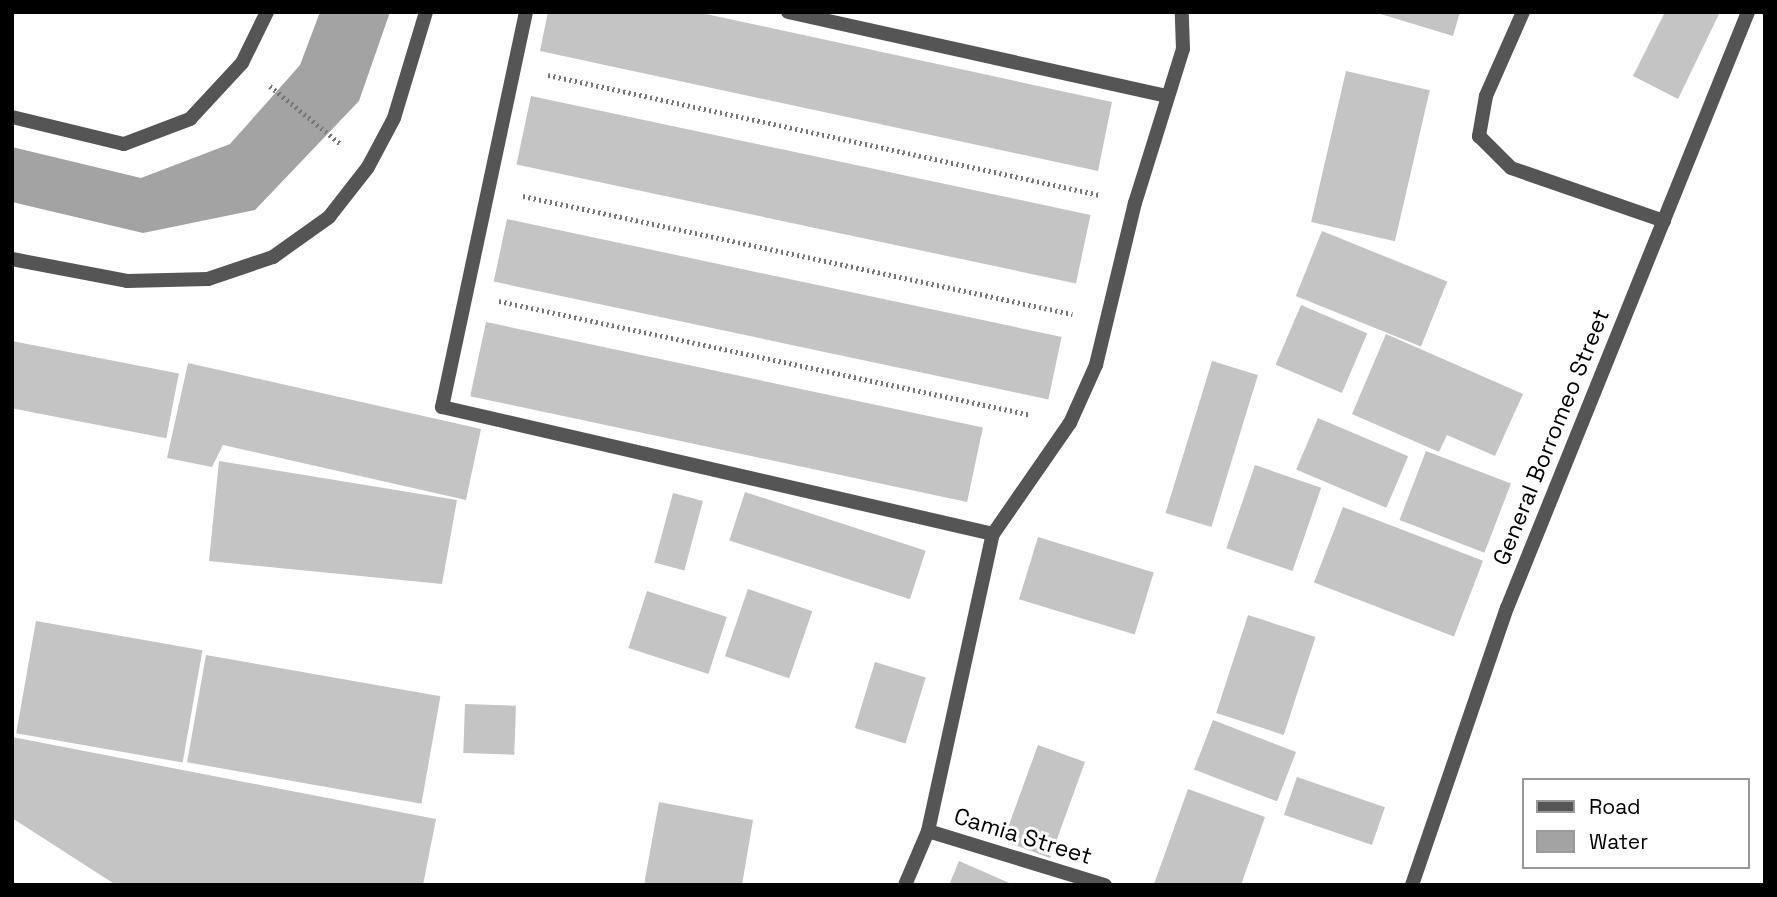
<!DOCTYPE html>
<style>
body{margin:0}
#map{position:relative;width:1777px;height:897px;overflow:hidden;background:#fff;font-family:"Space Grotesk",sans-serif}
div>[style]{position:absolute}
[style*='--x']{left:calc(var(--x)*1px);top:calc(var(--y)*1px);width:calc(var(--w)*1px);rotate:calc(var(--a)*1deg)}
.water>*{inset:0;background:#a3a3a3}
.building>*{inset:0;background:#c4c4c4;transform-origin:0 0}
.path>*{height:4.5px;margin-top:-2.25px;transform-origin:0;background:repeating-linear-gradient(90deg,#777 0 2px,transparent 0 5.5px)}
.service>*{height:14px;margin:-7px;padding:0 7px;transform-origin:7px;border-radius:7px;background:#555}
.minor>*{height:14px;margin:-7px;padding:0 7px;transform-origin:7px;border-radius:7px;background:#555}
.tertiary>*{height:14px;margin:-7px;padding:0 7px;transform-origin:7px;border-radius:7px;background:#555}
span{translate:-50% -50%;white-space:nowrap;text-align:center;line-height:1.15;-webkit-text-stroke:6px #fff;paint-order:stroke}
.street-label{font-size:23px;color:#000}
.frame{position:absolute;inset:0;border:14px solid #000;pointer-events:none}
.legend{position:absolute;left:1522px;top:778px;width:228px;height:91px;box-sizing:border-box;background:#fff;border:2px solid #999;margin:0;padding:9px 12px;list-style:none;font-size:21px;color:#000}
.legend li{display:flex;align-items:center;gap:14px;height:35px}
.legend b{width:35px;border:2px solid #999}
</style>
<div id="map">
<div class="water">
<div style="clip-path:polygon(320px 12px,390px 12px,359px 101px,255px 210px,143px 233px,12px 202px,12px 147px,141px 178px,230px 144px,300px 65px)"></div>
</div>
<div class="building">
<div style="clip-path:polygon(548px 12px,697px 12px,1112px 102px,1098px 171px,540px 51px)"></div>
<div style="clip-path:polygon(1374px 12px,1460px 12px,1453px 36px)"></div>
<div style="clip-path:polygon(1665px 12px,1720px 12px,1678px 99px,1633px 76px)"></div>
<div style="left:1346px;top:71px;width:86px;height:155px;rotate:13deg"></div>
<div style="left:531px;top:96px;width:572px;height:70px;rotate:12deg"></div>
<div style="left:507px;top:219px;width:567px;height:64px;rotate:12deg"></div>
<div style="left:1322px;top:231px;width:135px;height:70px;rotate:22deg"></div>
<div style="left:1301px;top:305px;width:72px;height:65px;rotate:23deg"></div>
<div style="left:486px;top:322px;width:508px;height:76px;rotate:12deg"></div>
<div style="clip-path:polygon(1386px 334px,1523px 394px,1495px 456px,1447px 435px,1439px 452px,1352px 414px)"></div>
<div style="left:12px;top:341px;width:170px;height:66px;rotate:11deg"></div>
<div style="left:1212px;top:361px;width:48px;height:159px;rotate:17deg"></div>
<div style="clip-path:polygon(188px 363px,481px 429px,466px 500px,223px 445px,212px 467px,167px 458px)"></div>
<div style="left:1318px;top:418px;width:98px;height:56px;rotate:23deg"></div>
<div style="left:1426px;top:451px;width:91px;height:74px;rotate:21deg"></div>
<div style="clip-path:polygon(219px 461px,457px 500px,442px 584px,209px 561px)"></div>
<div style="left:1255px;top:465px;width:70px;height:88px;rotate:19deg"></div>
<div style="left:745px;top:492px;width:190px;height:51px;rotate:18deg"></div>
<div style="left:673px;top:493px;width:31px;height:72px;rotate:15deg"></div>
<div style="left:1343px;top:507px;width:150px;height:81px;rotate:21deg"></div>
<div style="left:1038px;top:537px;width:121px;height:65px;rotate:17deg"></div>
<div style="left:748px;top:589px;width:68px;height:71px;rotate:19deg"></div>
<div style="left:647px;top:591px;width:84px;height:60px;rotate:18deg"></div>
<div style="left:1248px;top:615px;width:71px;height:103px;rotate:18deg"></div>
<div style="left:36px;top:621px;width:169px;height:114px;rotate:10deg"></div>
<div style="left:206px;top:655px;width:238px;height:109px;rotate:10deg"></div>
<div style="left:875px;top:662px;width:53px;height:69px;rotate:17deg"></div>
<div style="left:465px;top:704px;width:51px;height:49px;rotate:2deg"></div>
<div style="left:1213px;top:720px;width:89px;height:53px;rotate:21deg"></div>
<div style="clip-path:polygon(12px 737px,436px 819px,423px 885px,116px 885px,12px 818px)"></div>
<div style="left:1038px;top:745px;width:50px;height:102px;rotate:20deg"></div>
<div style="left:1297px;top:777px;width:93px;height:40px;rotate:19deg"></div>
<div style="clip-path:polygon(1188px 789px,1265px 817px,1241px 885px,1154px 884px)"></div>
<div style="clip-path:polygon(659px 802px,753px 820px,742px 885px,644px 885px)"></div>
<div style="clip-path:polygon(959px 861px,1014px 885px,949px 885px)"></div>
</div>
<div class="path">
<div style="--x:548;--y:75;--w:565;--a:12.26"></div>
<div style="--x:270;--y:86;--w:93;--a:39.3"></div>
<div style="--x:523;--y:196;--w:562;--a:12.13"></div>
<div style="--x:499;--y:301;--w:544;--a:12.09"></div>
</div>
<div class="service">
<div style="--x:526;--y:12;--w:404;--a:102"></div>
<div style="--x:442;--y:407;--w:565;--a:12.98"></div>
<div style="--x:993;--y:534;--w:135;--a:-55.3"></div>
<div style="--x:1070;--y:423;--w:64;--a:-65.9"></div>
<div style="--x:1096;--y:365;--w:167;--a:-76.5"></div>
<div style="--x:1135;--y:203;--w:161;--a:-72.7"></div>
<div style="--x:1183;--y:49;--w:37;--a:-92"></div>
<div style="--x:788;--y:12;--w:388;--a:12.5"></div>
<div style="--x:1523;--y:12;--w:92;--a:113.8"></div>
<div style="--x:1486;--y:96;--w:41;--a:99.9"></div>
<div style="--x:1479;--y:136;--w:45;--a:45"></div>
<div style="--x:1511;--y:168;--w:162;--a:19.1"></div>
</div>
<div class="minor">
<div style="--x:12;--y:117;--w:115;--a:13.6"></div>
<div style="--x:124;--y:144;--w:71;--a:-20.7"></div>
<div style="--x:190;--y:119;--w:76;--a:-47.1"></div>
<div style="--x:242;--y:63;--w:57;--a:-63.9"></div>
<div style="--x:12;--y:259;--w:117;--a:10.8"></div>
<div style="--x:127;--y:281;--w:81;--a:-1.4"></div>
<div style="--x:208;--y:279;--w:69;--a:-18.7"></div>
<div style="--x:273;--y:257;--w:69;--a:-35.5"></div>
<div style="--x:329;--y:217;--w:63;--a:-52"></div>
<div style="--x:368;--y:167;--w:55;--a:-62"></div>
<div style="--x:394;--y:118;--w:111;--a:-73.2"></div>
<div style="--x:928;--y:831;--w:185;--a:17"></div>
<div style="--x:905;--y:885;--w:59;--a:-66.9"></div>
<div style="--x:928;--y:831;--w:304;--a:-77.7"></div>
</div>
<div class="tertiary">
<div style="--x:1412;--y:885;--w:293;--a:-71.1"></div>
<div style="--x:1507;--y:608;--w:643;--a:-67.98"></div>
</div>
<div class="street-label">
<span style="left:1551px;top:437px;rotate:-68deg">General Borromeo Street</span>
<span style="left:1023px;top:836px;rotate:17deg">Camia Street</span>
</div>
<div class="frame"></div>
<ul class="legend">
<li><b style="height:9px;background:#555"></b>Road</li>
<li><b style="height:19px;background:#a3a3a3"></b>Water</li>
</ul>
</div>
